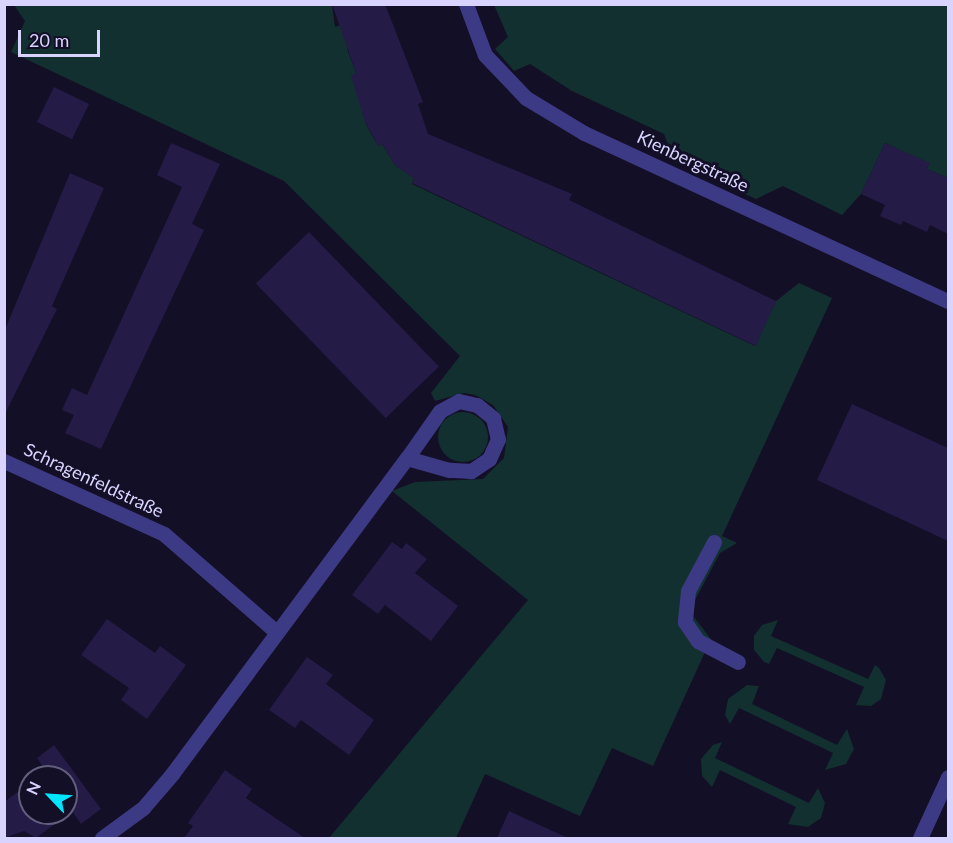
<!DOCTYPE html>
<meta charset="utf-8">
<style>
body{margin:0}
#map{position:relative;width:953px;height:843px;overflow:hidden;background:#130f26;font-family:Lato,sans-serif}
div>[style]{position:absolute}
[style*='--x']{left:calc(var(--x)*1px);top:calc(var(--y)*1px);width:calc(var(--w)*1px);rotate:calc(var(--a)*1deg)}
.green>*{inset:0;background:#12302f}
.round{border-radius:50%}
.building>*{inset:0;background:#241b47;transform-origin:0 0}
.minor>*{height:15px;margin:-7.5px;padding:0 7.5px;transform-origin:7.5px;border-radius:7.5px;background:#3d3a85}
span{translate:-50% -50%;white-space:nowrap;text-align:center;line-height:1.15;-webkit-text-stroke:6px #130f26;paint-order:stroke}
.street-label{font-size:18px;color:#d9d4ff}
.frame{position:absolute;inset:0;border:6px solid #d9d4ff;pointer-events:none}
.north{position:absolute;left:18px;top:765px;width:60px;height:60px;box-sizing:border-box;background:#130f26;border:2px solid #625e7d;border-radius:50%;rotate:295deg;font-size:16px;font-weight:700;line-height:24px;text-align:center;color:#d9d4ff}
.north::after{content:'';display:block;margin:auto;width:21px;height:27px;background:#00e5ff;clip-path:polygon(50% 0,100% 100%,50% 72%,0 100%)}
.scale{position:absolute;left:18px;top:30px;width:82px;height:27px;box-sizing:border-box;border:3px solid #d9d4ff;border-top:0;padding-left:8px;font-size:18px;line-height:21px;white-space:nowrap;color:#d9d4ff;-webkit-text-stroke:4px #130f26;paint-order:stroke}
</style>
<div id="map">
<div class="green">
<div style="clip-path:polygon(14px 5px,332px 5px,335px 27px,344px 24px,352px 47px,347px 49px,356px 73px,352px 76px,366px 124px,378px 146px,382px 144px,396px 166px,414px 178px,412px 184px,755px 346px,776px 301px,799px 283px,832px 298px,722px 536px,737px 543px,720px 553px,695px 600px,693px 616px,711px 639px,653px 766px,612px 748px,580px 816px,485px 774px,456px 838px,329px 838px,528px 600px,392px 491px,415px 482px,483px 479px,504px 458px,508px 427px,493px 405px,475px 395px,464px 393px,435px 401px,431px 393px,460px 356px,284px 181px,11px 52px,25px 21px)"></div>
<div style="clip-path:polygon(494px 5px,948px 5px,948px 178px,927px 169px,929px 163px,885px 143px,861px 194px,842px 215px,783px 186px,756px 199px,664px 157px,669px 147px,664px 134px,572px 91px,530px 64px,514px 71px,495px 49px,508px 37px)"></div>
<div class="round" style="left:438px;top:412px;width:50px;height:50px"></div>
<div style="clip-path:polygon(778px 620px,771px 636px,868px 679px,875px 665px,879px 668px,886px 680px,881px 699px,871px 706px,856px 705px,864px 687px,777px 648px,769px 664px,764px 662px,754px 650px,754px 636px,762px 625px)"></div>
<div style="clip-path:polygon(747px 685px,759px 686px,752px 704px,837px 745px,847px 729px,854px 749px,846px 764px,825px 770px,833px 753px,739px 708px,730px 724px,725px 715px,728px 699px)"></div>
<div style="clip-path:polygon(722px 742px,715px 758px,809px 803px,818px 788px,825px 803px,821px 818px,808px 827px,788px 824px,796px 807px,720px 770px,712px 787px,702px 776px,701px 759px,713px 745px)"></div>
</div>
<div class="building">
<div style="clip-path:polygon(332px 4px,385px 4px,423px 102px,418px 104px,428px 134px,572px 194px,569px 200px,776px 301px,756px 346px,412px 183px,414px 178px,396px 166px,382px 144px,378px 146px,364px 119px,351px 76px,356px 73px)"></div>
<div style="left:54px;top:87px;width:39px;height:39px;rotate:26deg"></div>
<div style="clip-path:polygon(171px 143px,220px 164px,192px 224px,204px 230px,101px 449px,65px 433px,74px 415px,62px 410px,72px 388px,87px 395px,182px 187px,157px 175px)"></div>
<div style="clip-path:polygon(885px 143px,930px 163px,927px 169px,948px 178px,948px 234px,930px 225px,927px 232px,903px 221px,901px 225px,880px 216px,885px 205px,861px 194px)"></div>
<div style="clip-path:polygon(70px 173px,104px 188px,52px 306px,57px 309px,4px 416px,4px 332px)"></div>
<div style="left:309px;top:232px;width:187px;height:74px;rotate:46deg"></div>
<div style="clip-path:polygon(852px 404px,948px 448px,948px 541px,817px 480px)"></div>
<div style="clip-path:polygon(392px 542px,402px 549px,406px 543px,427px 559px,415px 573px,458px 606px,431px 641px,385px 605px,378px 614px,352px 595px)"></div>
<div style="clip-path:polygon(107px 619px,155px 653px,160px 646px,186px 665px,147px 719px,121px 700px,129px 688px,81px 655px)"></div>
<div style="clip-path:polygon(307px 657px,333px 675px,326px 684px,374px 720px,349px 755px,301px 720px,295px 728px,269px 710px)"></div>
<div style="clip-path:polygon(54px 745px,101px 809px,81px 824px,72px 811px,36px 838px,24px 831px,4px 838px,4px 802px,30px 783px,30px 813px,66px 813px,66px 777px,39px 777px,46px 771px,37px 758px)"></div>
<div style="clip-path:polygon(225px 770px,252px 789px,246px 798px,305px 838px,184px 838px,193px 826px,188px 823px)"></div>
<div style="clip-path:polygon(509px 811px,568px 838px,497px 838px)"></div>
</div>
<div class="minor">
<div style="--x:466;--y:4;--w:54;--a:69.6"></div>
<div style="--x:485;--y:55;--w:59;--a:46.4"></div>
<div style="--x:526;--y:98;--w:68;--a:31.1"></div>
<div style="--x:584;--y:133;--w:401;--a:24.8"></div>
<div style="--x:459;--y:401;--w:18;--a:13"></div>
<div style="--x:477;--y:405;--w:21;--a:39"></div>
<div style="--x:493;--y:418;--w:22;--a:77"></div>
<div style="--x:498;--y:439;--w:22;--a:114"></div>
<div style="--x:489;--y:459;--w:22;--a:146"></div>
<div style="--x:471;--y:471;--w:22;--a:-177"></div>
<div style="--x:449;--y:470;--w:44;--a:-164.1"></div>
<div style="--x:407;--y:458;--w:57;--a:-54.9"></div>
<div style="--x:440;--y:411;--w:21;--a:-28"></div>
<div style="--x:4;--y:461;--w:176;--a:24.5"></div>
<div style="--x:164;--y:534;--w:146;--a:41.1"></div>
<div style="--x:714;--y:542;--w:55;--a:118"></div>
<div style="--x:688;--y:591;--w:31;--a:96"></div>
<div style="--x:685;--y:622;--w:23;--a:56"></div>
<div style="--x:698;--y:641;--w:45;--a:27.7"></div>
<div style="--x:102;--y:838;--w:51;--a:-36.2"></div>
<div style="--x:143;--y:808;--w:45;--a:-49.5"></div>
<div style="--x:172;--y:774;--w:394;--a:-53.4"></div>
<div style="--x:920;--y:838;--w:67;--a:-65.3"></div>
</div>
<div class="street-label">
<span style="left:693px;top:161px;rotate:25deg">Kienbergstraße</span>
<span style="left:94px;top:480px;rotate:25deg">Schragenfeldstraße</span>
</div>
<div class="frame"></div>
<div class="north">N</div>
<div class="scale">20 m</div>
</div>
